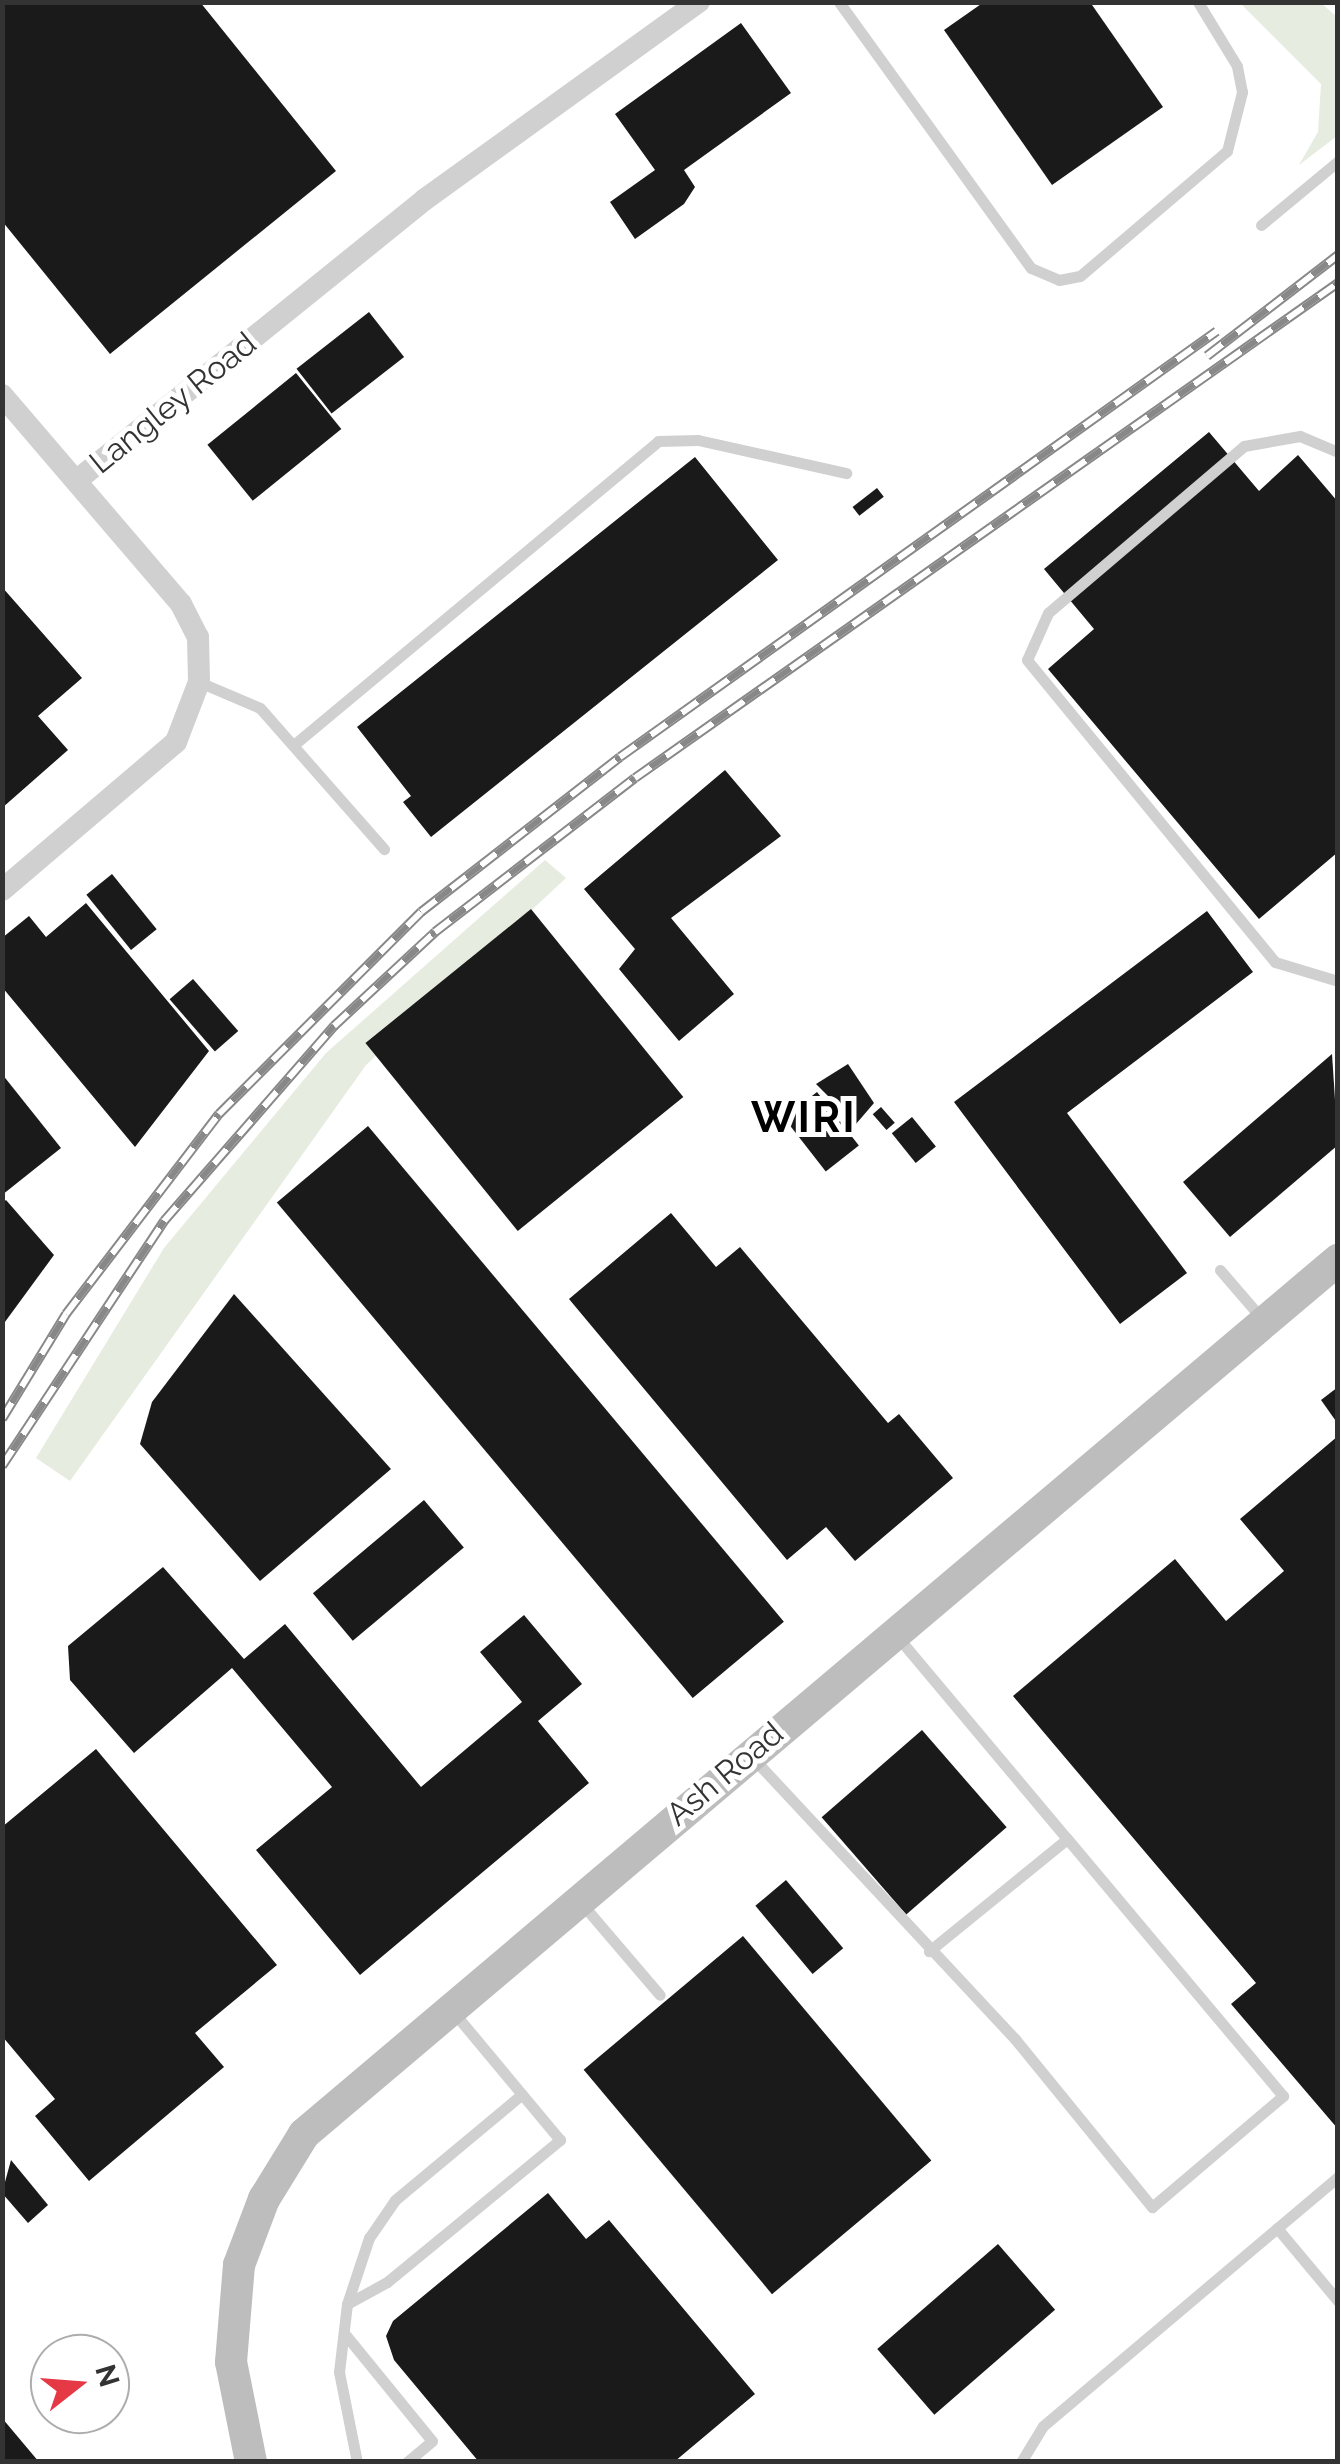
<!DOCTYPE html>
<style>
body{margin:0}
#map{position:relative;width:1340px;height:2464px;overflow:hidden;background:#fff;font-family:Raleway,sans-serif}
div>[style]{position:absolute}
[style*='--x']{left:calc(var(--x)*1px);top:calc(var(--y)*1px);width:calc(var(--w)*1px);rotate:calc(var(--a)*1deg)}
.green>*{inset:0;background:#e6ecdf}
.building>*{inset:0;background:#1a1a1a;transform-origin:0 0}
.lane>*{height:11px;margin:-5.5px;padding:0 5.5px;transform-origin:5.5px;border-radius:5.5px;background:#d0d0d0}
.street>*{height:22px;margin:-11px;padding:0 11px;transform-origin:11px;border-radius:11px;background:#d0d0d0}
.secondary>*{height:32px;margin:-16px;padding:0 16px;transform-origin:16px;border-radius:16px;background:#bdbdbd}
.rail>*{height:10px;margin-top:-5px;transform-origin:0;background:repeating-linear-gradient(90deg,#fff 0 19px,#888 0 38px);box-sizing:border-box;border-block:2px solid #888}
span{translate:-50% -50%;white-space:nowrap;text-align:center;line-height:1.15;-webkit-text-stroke:10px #fff;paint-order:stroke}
.street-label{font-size:32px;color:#333}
.district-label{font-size:42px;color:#000;font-weight:700;letter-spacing:2.5px}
.frame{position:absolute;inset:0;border:5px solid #333;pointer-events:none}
.north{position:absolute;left:30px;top:2334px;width:100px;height:100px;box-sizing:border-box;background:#fff;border:2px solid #adadad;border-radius:50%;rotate:73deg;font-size:28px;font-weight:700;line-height:40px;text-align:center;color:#333}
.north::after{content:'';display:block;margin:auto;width:35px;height:45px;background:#e63946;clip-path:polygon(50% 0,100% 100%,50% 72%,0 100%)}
</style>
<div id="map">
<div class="green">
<div style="clip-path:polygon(1240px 3px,1321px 3px,1337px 17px,1337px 136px,1299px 165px,1318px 132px,1321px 84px)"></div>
<div style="clip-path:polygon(545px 860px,566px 878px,366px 1065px,70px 1481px,36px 1458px,164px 1248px,326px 1053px)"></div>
</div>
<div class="building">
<div style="clip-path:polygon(2px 2px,200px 2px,336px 171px,110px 354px,2px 221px)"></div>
<div style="clip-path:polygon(984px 2px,1090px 2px,1163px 107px,1052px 185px,944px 30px)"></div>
<div style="clip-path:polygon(741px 23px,791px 93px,684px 170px,695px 187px,684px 204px,635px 239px,610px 202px,655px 170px,615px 114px)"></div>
<div style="left:369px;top:312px;width:57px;height:92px;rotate:52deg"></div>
<div style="left:296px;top:373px;width:72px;height:114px;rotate:51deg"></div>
<div style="clip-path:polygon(1209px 432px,1259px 491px,1298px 455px,1338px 502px,1338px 852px,1259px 919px,1048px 669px,1094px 629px,1044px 569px)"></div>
<div style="clip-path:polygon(695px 457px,778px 560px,431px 837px,403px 802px,411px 796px,357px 727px)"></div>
<div style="left:877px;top:488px;width:11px;height:31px;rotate:52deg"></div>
<div style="clip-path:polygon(2px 587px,82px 678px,38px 716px,68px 750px,2px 808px)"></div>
<div style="clip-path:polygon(725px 770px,781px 836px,671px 918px,734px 994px,679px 1041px,619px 969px,635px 949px,584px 889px)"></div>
<div style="left:112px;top:874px;width:71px;height:33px;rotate:51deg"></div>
<div style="clip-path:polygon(86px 903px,209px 1051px,135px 1147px,2px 987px,2px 938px,29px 916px,46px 937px)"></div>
<div style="left:531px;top:909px;width:242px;height:213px;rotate:51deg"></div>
<div style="clip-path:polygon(1207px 911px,1253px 972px,1067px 1113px,1187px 1273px,1120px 1324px,954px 1102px)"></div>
<div style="left:193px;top:979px;width:69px;height:31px;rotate:49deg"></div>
<div style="clip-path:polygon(1332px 1054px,1338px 1145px,1230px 1237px,1183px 1182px)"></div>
<div style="clip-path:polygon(848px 1064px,874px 1103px,856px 1124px,816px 1084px)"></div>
<div style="clip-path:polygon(2px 1074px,61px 1148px,2px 1195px)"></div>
<div style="left:817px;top:1092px;width:68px;height:42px;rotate:52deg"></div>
<div style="left:881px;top:1107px;width:21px;height:11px;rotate:49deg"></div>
<div style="left:912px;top:1117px;width:38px;height:26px;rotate:51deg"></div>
<div style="left:368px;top:1126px;width:647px;height:119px;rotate:50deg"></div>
<div style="clip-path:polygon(6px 1200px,54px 1255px,2px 1326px,2px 1203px)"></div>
<div style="clip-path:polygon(671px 1213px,716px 1267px,740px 1247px,888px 1423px,899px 1414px,953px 1478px,855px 1561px,826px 1527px,787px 1560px,569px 1299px)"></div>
<div style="clip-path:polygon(234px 1294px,391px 1469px,260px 1581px,140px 1444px,152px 1402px)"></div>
<div style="clip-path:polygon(1338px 1387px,1338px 1424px,1321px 1400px)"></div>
<div style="clip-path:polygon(1338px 1436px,1338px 2129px,1231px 2004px,1256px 1983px,1013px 1696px,1175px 1559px,1226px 1621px,1284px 1571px,1240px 1519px)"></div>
<div style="left:424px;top:1500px;width:62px;height:145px;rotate:50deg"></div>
<div style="clip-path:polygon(163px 1567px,244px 1659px,285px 1624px,421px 1787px,522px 1702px,480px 1652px,524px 1615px,582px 1684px,538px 1721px,589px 1783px,360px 1975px,256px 1850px,332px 1787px,232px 1668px,134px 1753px,70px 1680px,68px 1646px)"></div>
<div style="left:922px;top:1730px;width:129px;height:133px;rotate:49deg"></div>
<div style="clip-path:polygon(96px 1749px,277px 1965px,195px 2033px,224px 2067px,89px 2181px,35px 2116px,55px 2099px,2px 2036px,2px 1827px)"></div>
<div style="left:786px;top:1880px;width:89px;height:40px;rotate:50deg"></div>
<div style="left:743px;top:1936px;width:293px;height:208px;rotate:50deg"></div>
<div style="clip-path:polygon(11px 2160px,48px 2205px,28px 2223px,2px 2193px)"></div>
<div style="clip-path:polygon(548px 2193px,586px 2239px,609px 2220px,755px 2394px,674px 2462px,479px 2462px,394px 2360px,386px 2336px,393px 2321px)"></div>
<div style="left:998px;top:2244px;width:87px;height:160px;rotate:49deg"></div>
<div style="clip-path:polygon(2px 2418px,39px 2462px,2px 2462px)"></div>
</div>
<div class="lane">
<div style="--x:839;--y:2;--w:328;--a:54.2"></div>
<div style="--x:1031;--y:268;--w:30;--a:23"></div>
<div style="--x:1059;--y:280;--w:21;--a:-11"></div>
<div style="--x:1080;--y:276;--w:193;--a:-40.4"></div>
<div style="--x:1227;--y:151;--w:61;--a:-75.7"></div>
<div style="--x:1242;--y:92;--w:26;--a:-101"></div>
<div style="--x:1237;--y:66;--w:75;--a:-121.4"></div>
<div style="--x:1261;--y:225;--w:100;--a:-39.7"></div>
<div style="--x:1338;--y:452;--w:41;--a:-157.2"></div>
<div style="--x:1300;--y:436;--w:57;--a:169.9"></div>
<div style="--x:1244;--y:446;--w:257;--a:139.6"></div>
<div style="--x:1048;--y:613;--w:51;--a:114.1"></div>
<div style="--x:1027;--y:660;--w:391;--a:50.6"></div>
<div style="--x:1275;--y:962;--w:66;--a:16.8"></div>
<div style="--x:199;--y:682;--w:66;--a:23.1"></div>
<div style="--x:260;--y:708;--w:188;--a:48.7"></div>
<div style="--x:296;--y:743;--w:471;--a:-39.8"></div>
<div style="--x:658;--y:441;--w:40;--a:-1.4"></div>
<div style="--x:698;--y:440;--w:152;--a:12.6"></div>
<div style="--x:1220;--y:1270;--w:66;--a:49.3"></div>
<div style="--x:896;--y:1635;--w:266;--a:50"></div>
<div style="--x:1067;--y:1839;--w:178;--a:140.9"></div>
<div style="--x:752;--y:1757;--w:386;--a:47"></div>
<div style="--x:1015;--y:2039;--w:217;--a:50.8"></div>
<div style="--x:1152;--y:2207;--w:172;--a:-40.3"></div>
<div style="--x:1283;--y:2096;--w:336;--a:-130"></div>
<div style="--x:583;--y:1905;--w:118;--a:49.5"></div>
<div style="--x:1277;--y:2228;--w:95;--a:50.1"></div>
<div style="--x:347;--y:2304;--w:70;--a:-71.6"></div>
<div style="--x:369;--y:2238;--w:46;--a:-55.6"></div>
<div style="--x:395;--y:2200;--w:165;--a:-39.8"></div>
<div style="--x:344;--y:2333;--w:139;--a:50.8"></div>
<div style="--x:432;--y:2441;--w:33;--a:140"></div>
<div style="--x:357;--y:2462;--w:92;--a:-101.3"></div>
<div style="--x:339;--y:2372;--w:68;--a:-83.3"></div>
<div style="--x:347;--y:2304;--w:46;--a:-28.8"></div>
<div style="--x:387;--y:2282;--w:224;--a:-39.4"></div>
<div style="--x:560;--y:2140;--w:165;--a:-129.8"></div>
<div style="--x:1021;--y:2462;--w:42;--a:-58.6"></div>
<div style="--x:1043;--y:2426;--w:386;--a:-40.2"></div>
</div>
<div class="street">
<div style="--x:2;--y:395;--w:275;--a:49.4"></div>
<div style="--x:181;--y:604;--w:37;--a:63"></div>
<div style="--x:198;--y:637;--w:45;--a:88.7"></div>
<div style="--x:199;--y:682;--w:64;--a:111"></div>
<div style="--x:176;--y:742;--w:228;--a:139.6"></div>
<div style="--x:76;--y:481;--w:447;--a:-38.9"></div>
<div style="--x:424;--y:200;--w:339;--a:-35.8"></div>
</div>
<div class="secondary">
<div style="--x:251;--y:2462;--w:102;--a:-101.3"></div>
<div style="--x:231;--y:2362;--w:97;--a:-85.3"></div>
<div style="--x:239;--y:2265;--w:71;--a:-69.3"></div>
<div style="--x:264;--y:2199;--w:76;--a:-58.4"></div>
<div style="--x:304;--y:2134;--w:1354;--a:-40.21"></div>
</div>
<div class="rail">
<div style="--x:1207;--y:356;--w:165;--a:-37.6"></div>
<div style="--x:2;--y:1419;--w:123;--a:-58.6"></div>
<div style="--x:66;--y:1314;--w:252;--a:-52.6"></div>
<div style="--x:219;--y:1114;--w:286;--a:-45"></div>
<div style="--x:421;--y:912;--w:252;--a:-37.9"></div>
<div style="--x:620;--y:757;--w:733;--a:-35.51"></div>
<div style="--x:2;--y:1466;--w:294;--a:-56.5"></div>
<div style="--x:164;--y:1221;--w:259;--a:-48.9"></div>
<div style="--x:334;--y:1026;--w:138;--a:-42.9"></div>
<div style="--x:435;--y:932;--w:252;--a:-37.6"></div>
<div style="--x:635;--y:778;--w:860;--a:-35.15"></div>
</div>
<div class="street-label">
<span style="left:173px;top:403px;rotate:-39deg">Langley Road</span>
<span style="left:725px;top:1774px;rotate:-40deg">Ash Road</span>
</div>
<div class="district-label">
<span style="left:804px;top:1118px">WIRI</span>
</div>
<div class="frame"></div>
<div class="north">N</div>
</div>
